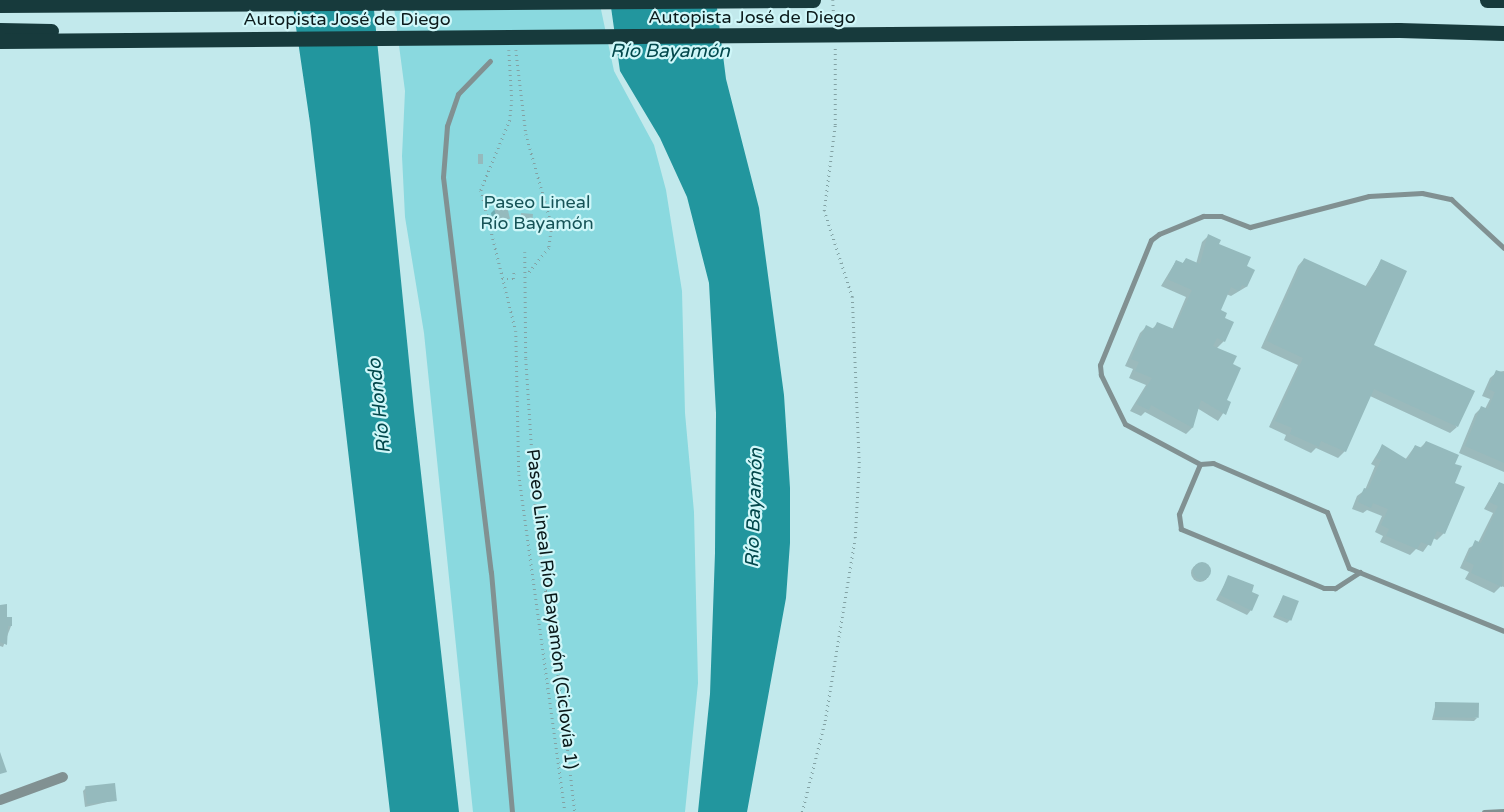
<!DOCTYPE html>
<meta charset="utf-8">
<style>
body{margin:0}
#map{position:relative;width:1504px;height:812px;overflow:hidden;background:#c2e9ec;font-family:"Varela Round",sans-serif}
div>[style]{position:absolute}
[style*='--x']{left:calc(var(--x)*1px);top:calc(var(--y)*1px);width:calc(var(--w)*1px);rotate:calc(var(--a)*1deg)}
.green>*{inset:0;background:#8ad9df}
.water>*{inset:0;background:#22969e}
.shadow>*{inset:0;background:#0003}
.round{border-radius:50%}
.building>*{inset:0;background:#95babd;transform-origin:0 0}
.path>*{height:2.5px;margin-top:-1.25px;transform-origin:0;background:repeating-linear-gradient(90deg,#83a2a4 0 1px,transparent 0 5px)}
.service>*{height:5px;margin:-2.5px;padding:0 2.5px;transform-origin:2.5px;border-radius:2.5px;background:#819192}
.minor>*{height:10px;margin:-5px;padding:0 5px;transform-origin:5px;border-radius:5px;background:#819192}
.motorway>*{height:15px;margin:-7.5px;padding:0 7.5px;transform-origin:7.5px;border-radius:7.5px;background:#173a3c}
span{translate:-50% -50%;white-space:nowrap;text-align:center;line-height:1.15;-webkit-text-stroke:4.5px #cff7f9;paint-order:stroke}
.street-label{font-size:18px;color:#0b1a1b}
.park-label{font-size:18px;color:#165357}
.water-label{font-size:19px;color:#02474b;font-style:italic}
</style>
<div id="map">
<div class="green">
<div style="clip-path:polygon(393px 0,599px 0,614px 71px,654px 145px,666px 190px,682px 291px,685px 413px,694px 512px,698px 683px,685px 812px,473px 812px,424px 333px,405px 217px,402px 156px,405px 91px)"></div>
</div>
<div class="water">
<div style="clip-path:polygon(292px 0,373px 0,414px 411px,459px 812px,390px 812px,310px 123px)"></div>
<div style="clip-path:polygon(610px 0,716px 0,726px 79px,759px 208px,784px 395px,790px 488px,790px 543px,786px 598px,747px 812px,698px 812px,710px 694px,715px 553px,716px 413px,709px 283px,687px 197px,660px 138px,620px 71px)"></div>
</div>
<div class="shadow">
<div style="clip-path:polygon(494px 210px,508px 219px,493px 224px,491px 213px)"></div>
<div style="clip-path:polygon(521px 214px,531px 227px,530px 228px,519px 227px)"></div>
<div style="clip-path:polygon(1208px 236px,1245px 267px,1246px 287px,1231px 296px,1226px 294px,1219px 310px,1224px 341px,1216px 349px,1232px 364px,1225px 401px,1230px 403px,1218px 421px,1197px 408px,1192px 428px,1186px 434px,1145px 412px,1141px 416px,1130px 411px,1146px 385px,1129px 378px,1133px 369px,1125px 366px,1140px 333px,1146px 327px,1152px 329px,1158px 323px,1172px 330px,1186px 297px,1161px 286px,1176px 261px,1182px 264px,1186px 259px,1196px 264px,1202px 242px)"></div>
<div style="clip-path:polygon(1304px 259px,1365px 287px,1381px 261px,1372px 345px,1457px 427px,1450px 433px,1370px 396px,1345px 451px,1338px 458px,1316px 448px,1311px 453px,1284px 440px,1286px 435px,1269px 427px,1298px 365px,1261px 348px,1298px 266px)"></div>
<div style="clip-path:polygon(1504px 371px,1504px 472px,1459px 453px,1475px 414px,1482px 407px,1485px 409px,1490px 399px,1482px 396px,1490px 378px,1497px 372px)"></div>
<div style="clip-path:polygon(1426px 442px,1454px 464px,1454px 483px,1444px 533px,1437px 540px,1433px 538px,1423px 552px,1416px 549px,1410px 555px,1380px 542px,1383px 536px,1375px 532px,1382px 516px,1367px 510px,1363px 513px,1352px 509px,1357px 496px,1365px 490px,1375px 466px,1371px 464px,1382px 446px,1405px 460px,1415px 446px,1420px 448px)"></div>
<div style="clip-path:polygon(1499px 483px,1504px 485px,1504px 587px,1501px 586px,1494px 593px,1465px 579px,1469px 572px,1460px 568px,1469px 548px,1478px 543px,1493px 513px,1484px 509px)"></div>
<div class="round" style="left:1191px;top:564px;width:18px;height:18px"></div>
<div style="clip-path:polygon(1229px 576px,1250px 593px,1251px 610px,1247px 615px,1216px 600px)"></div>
<div style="clip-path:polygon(1283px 596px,1290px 620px,1287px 623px,1273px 617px)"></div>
<div style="clip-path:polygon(0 606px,11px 626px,3px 647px,0 646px)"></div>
<div style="clip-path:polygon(1436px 703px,1477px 718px,1474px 721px,1432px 720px)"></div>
<div style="clip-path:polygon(86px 788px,116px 800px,85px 807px,83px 791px)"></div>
</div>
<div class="building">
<div style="left:478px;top:154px;width:5px;height:10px"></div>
<div style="left:507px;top:206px;width:13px;height:13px;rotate:77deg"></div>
<div style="left:521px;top:213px;width:12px;height:14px;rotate:5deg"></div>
<div style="clip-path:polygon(1208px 234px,1221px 240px,1219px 244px,1251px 257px,1247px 266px,1255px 270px,1247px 287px,1242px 285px,1239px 291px,1231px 287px,1221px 310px,1227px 313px,1225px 318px,1234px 322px,1225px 342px,1217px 338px,1213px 346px,1237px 356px,1233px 364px,1241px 368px,1227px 400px,1231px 402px,1226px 415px,1201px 400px,1193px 428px,1151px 405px,1149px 410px,1136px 404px,1152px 378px,1135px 371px,1139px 362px,1131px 359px,1146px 325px,1154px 329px,1157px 322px,1174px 329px,1192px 290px,1167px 279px,1176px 260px,1183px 263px,1186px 258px,1200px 264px)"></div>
<div style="clip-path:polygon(1304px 258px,1368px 287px,1381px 259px,1407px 271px,1374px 345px,1475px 391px,1458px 427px,1374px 389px,1346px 452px,1321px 441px,1319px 447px,1290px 434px,1292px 428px,1275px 421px,1303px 358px,1267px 341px)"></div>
<div style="clip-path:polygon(1496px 370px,1504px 373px,1504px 463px,1465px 446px,1481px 406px,1488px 409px,1495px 392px,1488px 389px)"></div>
<div style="clip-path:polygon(1426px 441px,1459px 455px,1455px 464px,1462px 466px,1455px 483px,1465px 487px,1445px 534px,1437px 531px,1431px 546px,1421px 542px,1417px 549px,1386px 536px,1389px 529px,1381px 525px,1388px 509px,1373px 503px,1371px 508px,1358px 502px,1364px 488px,1368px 489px,1381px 460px,1376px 458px,1382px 444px,1408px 460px,1415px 445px,1422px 448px)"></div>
<div style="clip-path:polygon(1499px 482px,1504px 484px,1502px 587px,1471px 573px,1474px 565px,1466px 561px,1475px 540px,1481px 543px,1498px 506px,1489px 502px)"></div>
<div class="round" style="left:1193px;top:562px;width:18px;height:18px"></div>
<div style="clip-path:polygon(1228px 575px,1254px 585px,1252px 592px,1259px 595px,1252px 611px,1220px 595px)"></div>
<div style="left:1283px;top:595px;width:17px;height:21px;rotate:21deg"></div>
<div style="clip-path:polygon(7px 604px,7px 617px,12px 617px,12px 626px,8px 626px,7px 645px,0 642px,0 605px)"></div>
<div style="left:1435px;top:702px;width:44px;height:15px;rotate:1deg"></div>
<div style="clip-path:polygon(0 752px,7px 772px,0 774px)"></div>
<div style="left:115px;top:783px;width:18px;height:30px;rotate:84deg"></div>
</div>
<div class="path">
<div style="--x:833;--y:0;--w:21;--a:87"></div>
<div style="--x:509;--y:50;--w:50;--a:86.6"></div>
<div style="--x:512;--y:100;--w:20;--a:96"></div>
<div style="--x:510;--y:120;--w:76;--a:112.5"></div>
<div style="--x:481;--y:190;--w:145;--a:76.1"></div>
<div style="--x:516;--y:331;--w:144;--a:88.8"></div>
<div style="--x:519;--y:475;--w:340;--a:82.2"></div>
<div style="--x:516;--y:50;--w:85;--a:83.2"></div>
<div style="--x:526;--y:134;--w:96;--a:74.2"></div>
<div style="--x:552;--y:226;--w:22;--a:98"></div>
<div style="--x:549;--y:248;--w:35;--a:129"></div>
<div style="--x:525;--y:252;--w:107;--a:89.5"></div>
<div style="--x:526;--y:359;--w:172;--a:86.3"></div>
<div style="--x:537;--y:531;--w:171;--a:81.6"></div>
<div style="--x:562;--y:700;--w:113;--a:83.4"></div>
<div style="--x:502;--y:279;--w:11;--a:0"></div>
<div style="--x:513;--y:279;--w:8;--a:-83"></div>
<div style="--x:802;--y:812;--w:94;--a:-75.8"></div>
<div style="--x:825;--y:721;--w:185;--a:-80.7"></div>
<div style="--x:855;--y:538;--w:75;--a:-86.9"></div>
<div style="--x:859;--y:463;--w:166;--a:-92.4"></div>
<div style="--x:852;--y:297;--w:90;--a:-108"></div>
<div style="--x:824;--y:211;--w:87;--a:-82.7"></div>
<div style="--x:835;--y:125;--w:79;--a:-90"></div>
</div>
<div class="service">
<div style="--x:490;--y:61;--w:46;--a:134.1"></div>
<div style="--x:458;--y:94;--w:34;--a:109"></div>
<div style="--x:447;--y:126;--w:51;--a:94.5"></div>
<div style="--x:443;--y:177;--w:398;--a:83.1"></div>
<div style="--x:491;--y:572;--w:241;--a:85"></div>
<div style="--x:1200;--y:464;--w:85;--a:-151.9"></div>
<div style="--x:1125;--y:424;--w:55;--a:-116.1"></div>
<div style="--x:1101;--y:375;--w:10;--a:-96"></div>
<div style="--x:1100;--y:365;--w:135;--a:-67.8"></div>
<div style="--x:1151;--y:240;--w:10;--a:-37"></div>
<div style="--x:1159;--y:234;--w:48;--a:-22.2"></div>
<div style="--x:1203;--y:216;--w:18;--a:0"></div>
<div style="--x:1221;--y:216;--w:31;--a:21"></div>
<div style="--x:1250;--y:227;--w:123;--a:-14.6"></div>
<div style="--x:1369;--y:196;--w:53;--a:-3.2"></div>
<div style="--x:1422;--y:193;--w:30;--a:12"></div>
<div style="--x:1451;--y:199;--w:72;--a:42.8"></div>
<div style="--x:1360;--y:572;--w:30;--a:147"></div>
<div style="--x:1335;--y:588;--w:11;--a:180"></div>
<div style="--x:1324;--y:588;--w:155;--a:-157.6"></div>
<div style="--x:1181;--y:529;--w:15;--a:-98"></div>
<div style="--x:1179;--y:514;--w:54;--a:-67.2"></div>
<div style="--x:1200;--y:464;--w:13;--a:-4"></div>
<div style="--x:1213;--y:463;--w:124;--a:23.3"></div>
<div style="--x:1327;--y:512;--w:60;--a:68.6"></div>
<div style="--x:1349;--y:568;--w:167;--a:22.1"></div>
<div style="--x:1484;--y:812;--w:20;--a:-3"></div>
</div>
<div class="minor">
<div style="--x:0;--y:800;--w:67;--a:-20.1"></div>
</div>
<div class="motorway">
<div style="--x:1487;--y:0;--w:17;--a:0"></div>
<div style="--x:0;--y:5;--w:813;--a:-0.35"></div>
<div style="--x:0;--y:30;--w:51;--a:1.1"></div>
<div style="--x:0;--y:41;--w:1399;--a:-0.45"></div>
<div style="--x:1399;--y:30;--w:105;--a:1.6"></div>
</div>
<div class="street-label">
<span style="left:752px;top:17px">Autopista José de Diego</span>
<span style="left:347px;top:19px">Autopista José de Diego</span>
<span style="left:552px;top:609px;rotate:83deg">Paseo Lineal Río Bayamón (Ciclovía 1)</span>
</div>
<div class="park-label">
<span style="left:537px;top:213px">Paseo Lineal<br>Río Bayamón</span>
</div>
<div class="water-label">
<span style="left:670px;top:52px">Río Bayamón</span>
<span style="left:380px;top:406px;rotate:-96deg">Río Hondo</span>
<span style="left:755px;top:508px;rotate:-88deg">Río Bayamón</span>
</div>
</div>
